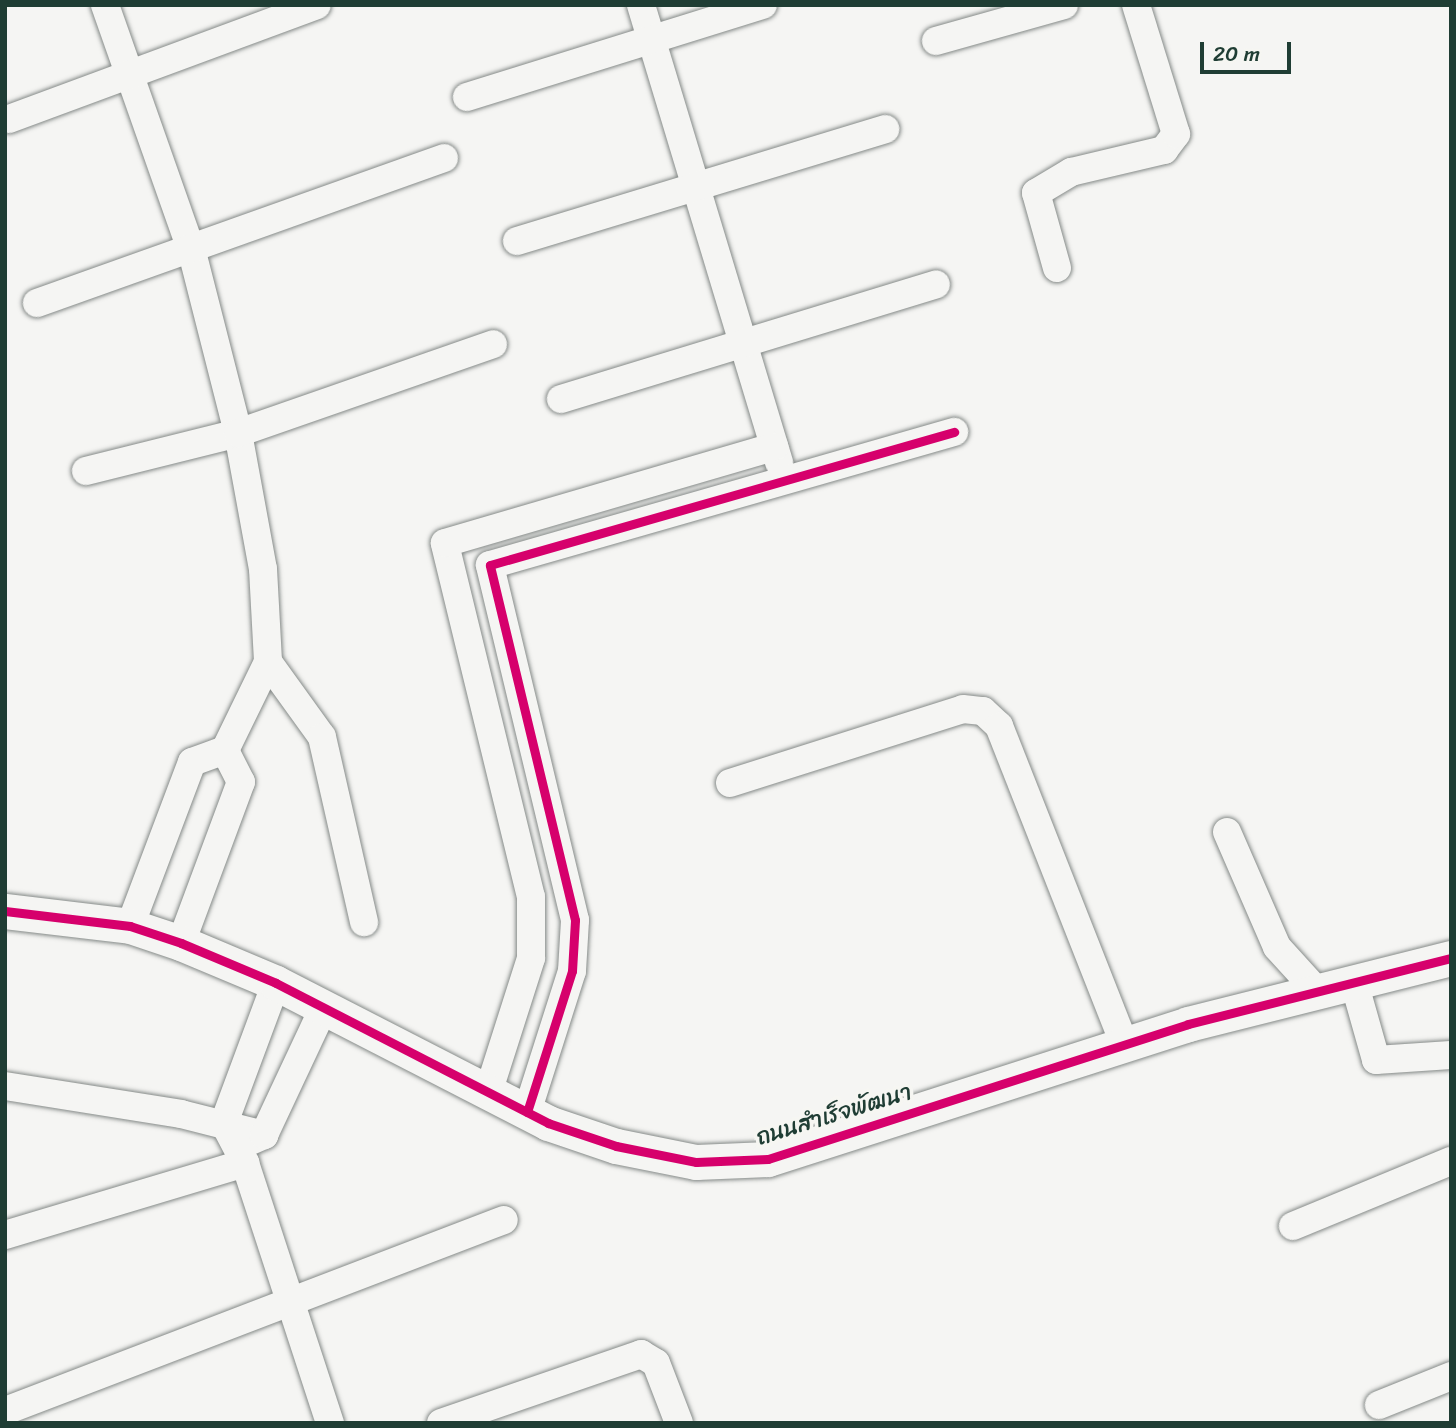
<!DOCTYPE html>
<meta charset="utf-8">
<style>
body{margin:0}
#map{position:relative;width:1456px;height:1428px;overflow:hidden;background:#f5f5f3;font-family:Sriracha,"Playpen Sans Thai",sans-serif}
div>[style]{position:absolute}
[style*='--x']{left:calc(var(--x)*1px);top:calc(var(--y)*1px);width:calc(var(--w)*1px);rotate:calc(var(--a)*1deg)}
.roads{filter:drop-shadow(0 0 2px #858a88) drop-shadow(0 0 2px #858a88)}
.minor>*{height:28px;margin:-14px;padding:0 14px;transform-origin:14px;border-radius:14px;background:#f5f5f3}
.tertiary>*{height:35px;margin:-17.5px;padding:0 17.5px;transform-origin:17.5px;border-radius:17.5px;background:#f5f5f3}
.cycleway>*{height:9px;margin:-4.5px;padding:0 4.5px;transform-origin:4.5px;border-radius:4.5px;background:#d6006c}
span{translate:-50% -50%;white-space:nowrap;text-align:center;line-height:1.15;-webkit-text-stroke:7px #f6f6f2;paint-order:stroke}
.street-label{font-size:23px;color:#1f3d34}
.frame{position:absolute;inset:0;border:7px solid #1f3d34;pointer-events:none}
.scale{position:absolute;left:1200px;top:42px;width:91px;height:32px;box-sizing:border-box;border:4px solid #1f3d34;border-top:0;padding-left:9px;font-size:21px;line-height:24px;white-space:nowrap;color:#1f3d34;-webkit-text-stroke:5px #f6f6f2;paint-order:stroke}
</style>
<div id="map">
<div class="roads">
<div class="minor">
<div style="--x:105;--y:5;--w:262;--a:70.6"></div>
<div style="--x:192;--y:252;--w:187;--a:75.7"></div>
<div style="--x:238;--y:433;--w:138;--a:79.6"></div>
<div style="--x:263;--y:569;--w:93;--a:86.9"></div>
<div style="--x:268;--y:662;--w:98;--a:116"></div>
<div style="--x:225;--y:750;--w:35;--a:160"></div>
<div style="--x:192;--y:762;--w:175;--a:110.7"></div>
<div style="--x:641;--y:5;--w:478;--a:73.2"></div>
<div style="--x:936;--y:41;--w:133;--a:-15.7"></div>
<div style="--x:467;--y:97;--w:310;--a:-17.3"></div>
<div style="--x:9;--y:119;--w:328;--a:-20.3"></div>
<div style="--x:517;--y:241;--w:385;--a:-16.9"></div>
<div style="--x:1057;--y:268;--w:78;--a:-105.6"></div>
<div style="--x:1036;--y:193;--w:41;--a:-31"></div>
<div style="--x:1071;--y:172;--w:96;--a:-13.3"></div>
<div style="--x:1164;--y:150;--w:20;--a:-53"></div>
<div style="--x:1176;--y:134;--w:135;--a:-107.2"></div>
<div style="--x:37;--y:303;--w:432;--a:-19.6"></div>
<div style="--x:561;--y:399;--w:392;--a:-17"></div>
<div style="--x:86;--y:471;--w:157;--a:-14"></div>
<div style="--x:238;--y:433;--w:270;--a:-19.2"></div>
<div style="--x:268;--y:662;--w:92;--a:54.2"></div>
<div style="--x:322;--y:737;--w:190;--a:77.2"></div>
<div style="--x:730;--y:783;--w:244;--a:-17.6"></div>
<div style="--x:963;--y:709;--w:20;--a:6"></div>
<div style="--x:983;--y:711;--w:22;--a:43"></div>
<div style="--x:999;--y:726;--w:344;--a:68.5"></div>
<div style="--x:1227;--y:832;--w:125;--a:66.5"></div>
<div style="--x:1277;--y:947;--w:59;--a:47.7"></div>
<div style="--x:181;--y:943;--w:172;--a:-69.6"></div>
<div style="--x:241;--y:782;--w:36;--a:-117"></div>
<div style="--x:1354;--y:982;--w:81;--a:74.2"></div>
<div style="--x:1376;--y:1060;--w:75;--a:-3.8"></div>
<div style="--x:276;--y:983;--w:149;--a:110.4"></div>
<div style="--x:224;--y:1123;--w:45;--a:62.3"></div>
<div style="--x:245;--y:1163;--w:274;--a:71.9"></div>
<div style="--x:5;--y:1086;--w:178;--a:9"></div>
<div style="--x:181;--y:1114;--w:86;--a:14.2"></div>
<div style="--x:488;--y:1093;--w:142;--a:-72.3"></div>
<div style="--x:531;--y:958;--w:61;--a:-90"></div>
<div style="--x:531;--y:897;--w:364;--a:-103.7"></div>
<div style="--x:445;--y:543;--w:343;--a:-16.3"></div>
<div style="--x:527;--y:1112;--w:148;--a:-72.3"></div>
<div style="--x:572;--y:971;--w:51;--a:-86.6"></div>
<div style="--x:575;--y:920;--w:365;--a:-103.5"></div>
<div style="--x:490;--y:565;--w:483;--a:-16"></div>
<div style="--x:246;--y:1143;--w:20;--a:-24"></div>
<div style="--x:264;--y:1135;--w:139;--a:-64.9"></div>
<div style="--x:1293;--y:1226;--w:171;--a:-22.4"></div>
<div style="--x:5;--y:1235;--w:251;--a:-16.7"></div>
<div style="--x:1379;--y:1405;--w:78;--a:-21.9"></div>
<div style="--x:5;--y:1411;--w:534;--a:-20.95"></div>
<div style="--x:441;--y:1423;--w:212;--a:-19"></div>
<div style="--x:641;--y:1354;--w:17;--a:31"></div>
<div style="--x:656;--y:1363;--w:64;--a:69"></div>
</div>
<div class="tertiary">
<div style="--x:5;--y:911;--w:126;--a:6.8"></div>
<div style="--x:130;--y:926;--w:54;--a:18.4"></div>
<div style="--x:181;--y:943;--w:103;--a:22.8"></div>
<div style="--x:276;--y:983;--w:306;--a:27.2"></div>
<div style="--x:548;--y:1123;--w:72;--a:18.7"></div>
<div style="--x:616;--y:1146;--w:82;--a:11.3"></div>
<div style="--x:696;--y:1162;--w:72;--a:-2.4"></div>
<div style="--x:768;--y:1159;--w:441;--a:-17.8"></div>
<div style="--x:1188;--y:1024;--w:271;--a:-14.1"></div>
</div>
</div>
<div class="cycleway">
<div style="--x:5;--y:911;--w:126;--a:6.8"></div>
<div style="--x:130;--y:926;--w:54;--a:18.4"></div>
<div style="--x:181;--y:943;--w:103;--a:22.8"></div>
<div style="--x:276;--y:983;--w:306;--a:27.2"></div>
<div style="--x:548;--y:1123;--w:72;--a:18.7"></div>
<div style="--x:616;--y:1146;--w:82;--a:11.3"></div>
<div style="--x:696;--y:1162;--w:72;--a:-2.4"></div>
<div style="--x:768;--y:1159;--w:441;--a:-17.8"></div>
<div style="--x:1188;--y:1024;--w:271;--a:-14.1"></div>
<div style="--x:527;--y:1112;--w:148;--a:-72.3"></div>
<div style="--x:572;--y:971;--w:51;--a:-86.6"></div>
<div style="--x:575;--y:920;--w:365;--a:-103.5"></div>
<div style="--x:490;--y:565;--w:483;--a:-16"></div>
</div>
<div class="street-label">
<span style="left:834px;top:1115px;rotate:-17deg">ถนนสำเร็จพัฒนา</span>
</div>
<div class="frame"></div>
<div class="scale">20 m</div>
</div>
